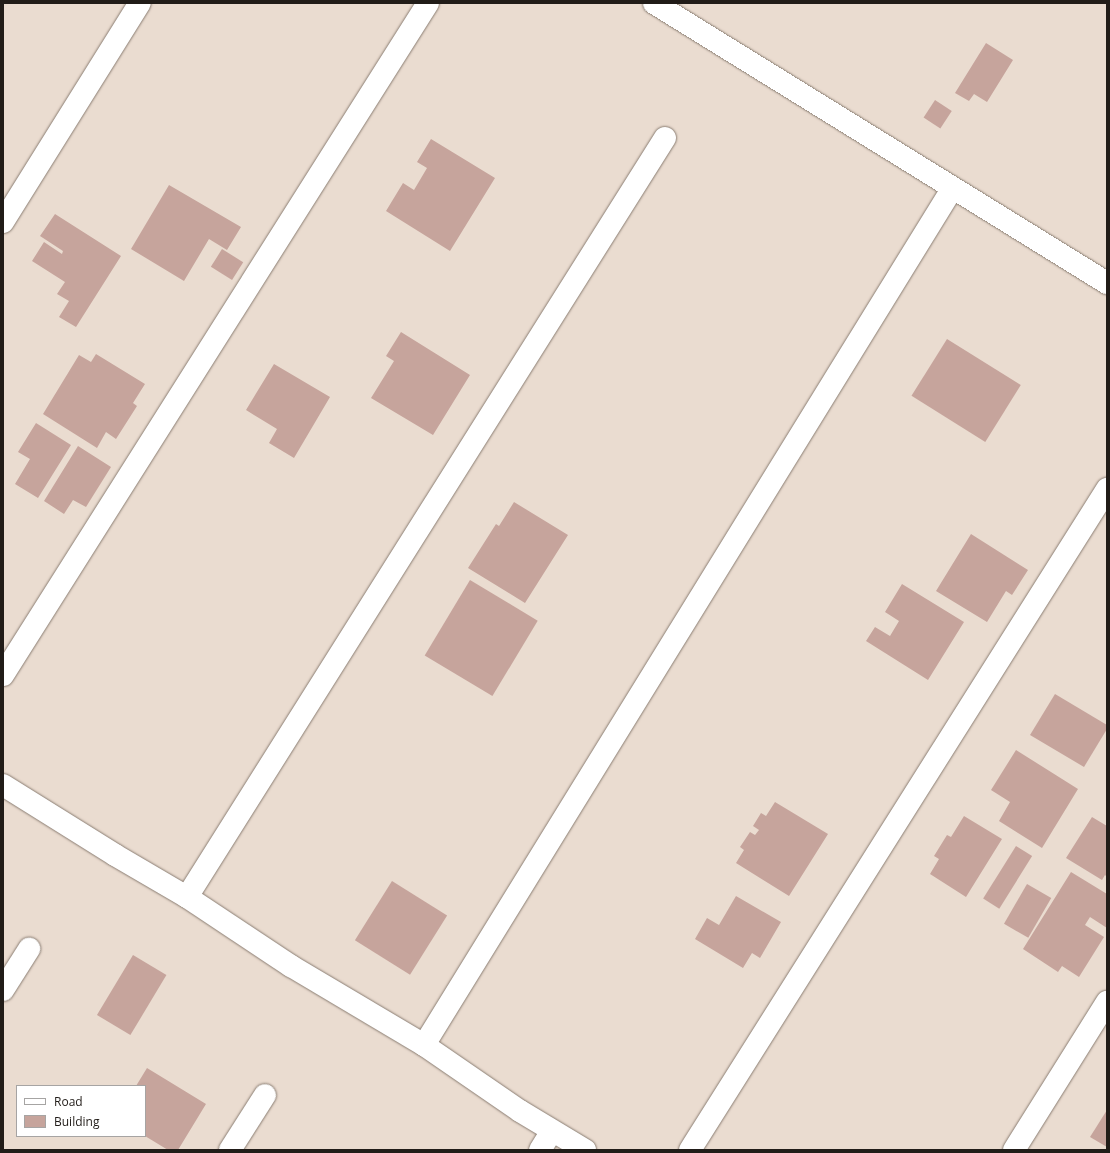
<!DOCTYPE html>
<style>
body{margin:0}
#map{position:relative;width:1110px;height:1153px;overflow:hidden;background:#eadcd0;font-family:"Open Sans",sans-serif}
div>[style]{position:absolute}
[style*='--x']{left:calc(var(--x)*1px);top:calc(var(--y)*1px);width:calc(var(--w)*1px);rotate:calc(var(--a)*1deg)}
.building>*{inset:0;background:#c6a49c;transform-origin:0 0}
.roads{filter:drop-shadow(0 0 1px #8a7d72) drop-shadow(0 0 1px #8a7d72)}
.minor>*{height:22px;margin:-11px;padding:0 11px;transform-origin:11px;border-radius:11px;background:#fff}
span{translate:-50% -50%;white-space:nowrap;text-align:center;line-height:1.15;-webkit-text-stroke:3px #fff;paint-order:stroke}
.frame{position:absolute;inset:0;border:4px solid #211c18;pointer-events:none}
.legend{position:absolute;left:16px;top:1085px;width:130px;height:52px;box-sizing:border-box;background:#fff;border:1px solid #a6a4a3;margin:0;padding:5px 7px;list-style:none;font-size:12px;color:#211c18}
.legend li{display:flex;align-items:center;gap:8px;height:20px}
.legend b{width:20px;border:1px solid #a6a4a3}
</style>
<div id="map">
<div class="building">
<div style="clip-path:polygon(986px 43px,1013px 60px,987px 102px,974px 94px,969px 101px,955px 93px)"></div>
<div style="left:935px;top:100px;width:20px;height:21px;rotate:33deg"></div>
<div style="clip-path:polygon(431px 139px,495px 178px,450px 251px,386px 211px,403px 183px,414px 190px,427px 168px,417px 162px)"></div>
<div style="clip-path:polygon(169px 185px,241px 227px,227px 250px,209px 239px,184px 281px,131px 249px)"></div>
<div style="clip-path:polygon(55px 214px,121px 256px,76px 327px,59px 317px,69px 301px,57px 294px,65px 282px,32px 261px,44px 242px,62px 254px,63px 251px,40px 236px)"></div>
<div style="left:222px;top:249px;width:25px;height:21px;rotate:32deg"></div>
<div style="clip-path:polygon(401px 332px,470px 375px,433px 435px,371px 398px,394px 361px,386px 356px)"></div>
<div style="left:947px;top:339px;width:87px;height:67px;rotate:32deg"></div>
<div style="clip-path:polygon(96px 354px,145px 384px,133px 403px,137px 406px,116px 439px,106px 432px,97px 448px,43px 414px,79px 355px,91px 362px)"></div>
<div style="clip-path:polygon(274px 364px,330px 397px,294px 458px,269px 443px,277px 429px,246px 410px)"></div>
<div style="clip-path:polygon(36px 423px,71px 445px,38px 498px,15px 484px,30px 459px,18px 452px)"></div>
<div style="clip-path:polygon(78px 446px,111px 467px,86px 507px,73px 500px,64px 514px,44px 501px)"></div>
<div style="clip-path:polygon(514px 502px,568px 535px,525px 603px,468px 568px,496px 524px,499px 526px)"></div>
<div style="clip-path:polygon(971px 534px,1028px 570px,1012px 595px,1006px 591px,987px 622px,936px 591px)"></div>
<div style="left:470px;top:580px;width:79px;height:88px;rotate:31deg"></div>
<div style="clip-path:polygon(902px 584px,964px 622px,928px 680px,866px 641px,875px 627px,890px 636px,899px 621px,885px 612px)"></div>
<div style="clip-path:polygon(1055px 694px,1107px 725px,1107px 729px,1084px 767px,1030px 735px)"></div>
<div style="clip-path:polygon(1016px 750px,1078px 789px,1042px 848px,999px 821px,1010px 802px,991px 790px)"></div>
<div style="clip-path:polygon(775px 802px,828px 834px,789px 896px,736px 863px,744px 850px,740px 847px,750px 832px,755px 835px,759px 830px,753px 826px,761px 813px,766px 816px)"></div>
<div style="clip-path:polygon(964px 816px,1002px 839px,966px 897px,930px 874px,939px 859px,934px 856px,947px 835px,951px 837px)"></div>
<div style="clip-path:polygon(1092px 817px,1107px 826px,1107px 877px,1105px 875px,1102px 880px,1066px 858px)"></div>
<div style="left:1016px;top:846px;width:19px;height:62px;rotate:32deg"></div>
<div style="clip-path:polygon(1071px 872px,1107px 894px,1107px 928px,1090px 917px,1085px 925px,1104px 937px,1079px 977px,1062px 966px,1058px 972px,1023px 949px)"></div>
<div style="left:392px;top:881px;width:65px;height:70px;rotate:32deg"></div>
<div style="left:1027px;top:884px;width:28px;height:46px;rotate:30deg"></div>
<div style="clip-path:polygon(736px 896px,781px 922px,760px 958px,752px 953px,743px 968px,695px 939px,707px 918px,719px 925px)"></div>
<div style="left:133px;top:955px;width:39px;height:70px;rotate:31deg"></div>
<div style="clip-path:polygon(147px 1068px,206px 1104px,178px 1150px,168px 1150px,145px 1136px,145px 1086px,136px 1086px)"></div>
<div style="clip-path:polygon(1107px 1110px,1107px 1147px,1090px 1137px)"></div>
</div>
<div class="roads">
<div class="minor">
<div style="--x:654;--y:3;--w:533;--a:31.72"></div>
<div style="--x:3;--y:222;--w:258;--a:-58"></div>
<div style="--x:3;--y:675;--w:795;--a:-57.69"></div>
<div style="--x:3;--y:785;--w:132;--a:32"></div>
<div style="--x:115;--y:855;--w:83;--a:30.3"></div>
<div style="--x:187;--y:897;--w:125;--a:33.6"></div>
<div style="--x:291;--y:966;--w:155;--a:30.7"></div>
<div style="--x:424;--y:1045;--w:116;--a:34.5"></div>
<div style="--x:520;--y:1111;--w:76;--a:31"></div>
<div style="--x:187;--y:897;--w:897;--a:-57.8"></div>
<div style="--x:3;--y:990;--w:49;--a:-57.6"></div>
<div style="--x:424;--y:1045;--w:1006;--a:-58.33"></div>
<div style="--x:230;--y:1150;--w:65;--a:-57.5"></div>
<div style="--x:540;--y:1150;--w:22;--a:-58"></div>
<div style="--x:690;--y:1150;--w:782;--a:-57.75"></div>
<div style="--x:1014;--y:1150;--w:175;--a:-57.9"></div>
</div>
</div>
<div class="frame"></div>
<ul class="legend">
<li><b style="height:5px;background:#fff"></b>Road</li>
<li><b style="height:11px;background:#c6a49c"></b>Building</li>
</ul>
</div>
